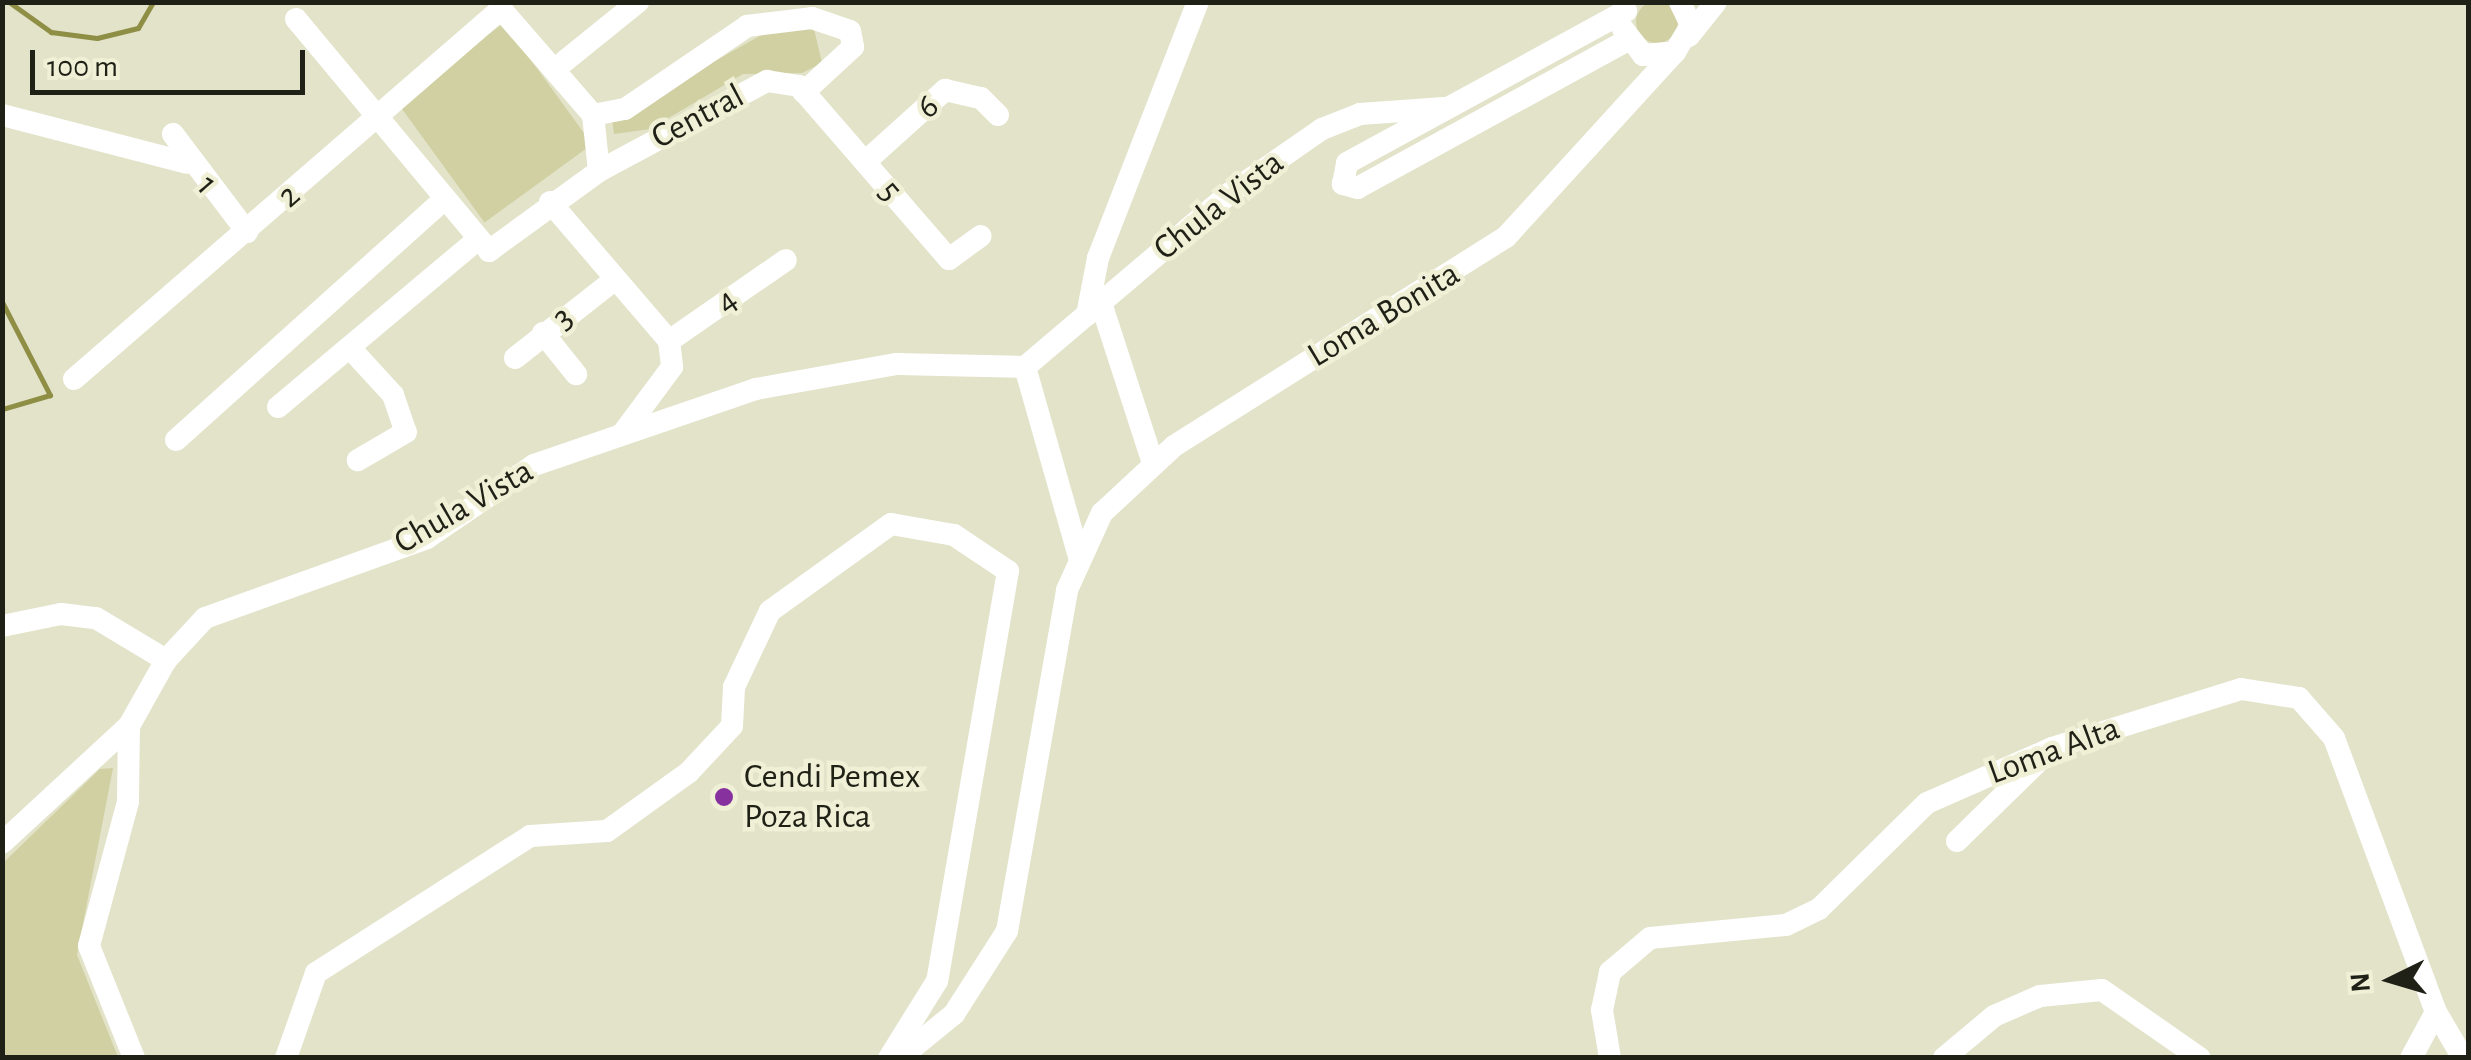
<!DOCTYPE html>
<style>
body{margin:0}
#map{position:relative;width:2471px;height:1060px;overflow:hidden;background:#e2e3c9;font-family:"Alegreya Sans",sans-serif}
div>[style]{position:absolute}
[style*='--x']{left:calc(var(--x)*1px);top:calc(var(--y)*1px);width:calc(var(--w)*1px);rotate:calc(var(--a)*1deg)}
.green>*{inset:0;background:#d0d0a2;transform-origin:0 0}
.round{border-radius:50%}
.stream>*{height:5px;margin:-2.5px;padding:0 2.5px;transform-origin:2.5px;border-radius:2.5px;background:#8f8e45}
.minor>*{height:22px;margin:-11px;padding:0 11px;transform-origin:11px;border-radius:11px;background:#fff}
.dots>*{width:28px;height:28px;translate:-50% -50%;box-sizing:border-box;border:5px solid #eff0d6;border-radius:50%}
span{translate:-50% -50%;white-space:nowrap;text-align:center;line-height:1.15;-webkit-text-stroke:9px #eff0d6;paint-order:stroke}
.street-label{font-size:35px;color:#1f2016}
.poi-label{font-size:35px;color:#1f2016}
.left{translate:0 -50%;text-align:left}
.frame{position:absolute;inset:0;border:5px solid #1f2016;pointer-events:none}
.north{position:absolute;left:2341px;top:930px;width:100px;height:100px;-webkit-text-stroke:8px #eff0d6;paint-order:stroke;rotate:265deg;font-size:28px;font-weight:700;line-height:40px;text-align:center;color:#1f2016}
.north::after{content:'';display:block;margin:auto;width:35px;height:45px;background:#1f2016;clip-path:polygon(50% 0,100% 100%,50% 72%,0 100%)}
.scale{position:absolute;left:30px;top:50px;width:275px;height:45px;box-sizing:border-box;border:5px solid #1f2016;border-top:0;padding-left:12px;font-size:30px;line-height:35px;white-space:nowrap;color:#1f2016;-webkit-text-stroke:8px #eff0d6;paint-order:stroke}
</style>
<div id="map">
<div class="green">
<div class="round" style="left:1636px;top:1px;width:42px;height:42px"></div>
<div style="left:504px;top:23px;width:150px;height:133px;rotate:54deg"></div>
<div style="clip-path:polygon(772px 29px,814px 29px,822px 63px,802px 73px,743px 74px,650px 129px,614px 134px,612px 119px)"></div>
<div style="clip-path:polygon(113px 768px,77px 955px,118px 1057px,3px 1057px,3px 863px,100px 769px)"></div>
</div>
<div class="stream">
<div style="--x:9;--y:2;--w:52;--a:35.5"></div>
<div style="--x:51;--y:32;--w:46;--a:7.4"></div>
<div style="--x:97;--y:38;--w:42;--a:-13.7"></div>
<div style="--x:138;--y:28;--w:30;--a:-60"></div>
<div style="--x:2;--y:302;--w:105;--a:62.7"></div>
<div style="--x:50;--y:395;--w:50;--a:163.7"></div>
</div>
<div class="minor">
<div style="--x:296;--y:19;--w:302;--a:50.2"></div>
<div style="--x:489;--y:251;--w:136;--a:-36"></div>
<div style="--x:599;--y:171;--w:191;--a:-28.2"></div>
<div style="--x:767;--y:81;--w:32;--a:9"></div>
<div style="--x:799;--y:86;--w:229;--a:49.1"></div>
<div style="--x:949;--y:259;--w:39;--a:-36"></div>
<div style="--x:1623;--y:29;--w:33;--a:52"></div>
<div style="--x:1643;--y:55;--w:32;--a:-5"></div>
<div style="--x:1675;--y:52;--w:31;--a:-59"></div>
<div style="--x:1691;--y:25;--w:25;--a:-116"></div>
<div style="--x:1689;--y:36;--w:43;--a:-51.5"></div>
<div style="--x:1626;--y:41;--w:306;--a:151.3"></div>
<div style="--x:1358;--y:188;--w:16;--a:-165"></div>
<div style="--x:1343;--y:184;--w:21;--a:-79"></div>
<div style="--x:1347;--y:163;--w:318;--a:-28.6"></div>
<div style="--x:555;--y:69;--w:107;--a:-38.9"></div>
<div style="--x:2;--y:115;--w:191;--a:14.5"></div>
<div style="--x:593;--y:115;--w:33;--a:-11"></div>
<div style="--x:625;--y:109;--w:148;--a:-34.2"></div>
<div style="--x:747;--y:26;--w:65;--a:-7"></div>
<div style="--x:812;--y:18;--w:40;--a:18.9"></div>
<div style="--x:850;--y:31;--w:16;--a:79"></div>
<div style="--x:853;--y:47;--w:67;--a:137.4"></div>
<div style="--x:173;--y:134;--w:123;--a:52.9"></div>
<div style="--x:865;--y:162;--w:108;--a:-42"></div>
<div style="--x:945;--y:90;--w:37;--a:13"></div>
<div style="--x:981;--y:98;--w:24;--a:45"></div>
<div style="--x:550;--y:202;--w:183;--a:49.4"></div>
<div style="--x:669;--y:341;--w:26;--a:83"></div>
<div style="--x:672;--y:367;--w:82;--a:126.6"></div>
<div style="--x:1101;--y:303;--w:168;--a:72"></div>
<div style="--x:1087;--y:315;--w:58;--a:-79.1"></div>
<div style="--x:1098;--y:258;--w:275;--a:-68.7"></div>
<div style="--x:543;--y:333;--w:53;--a:51.2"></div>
<div style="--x:669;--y:341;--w:142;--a:-34.7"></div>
<div style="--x:350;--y:348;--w:64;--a:47.5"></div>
<div style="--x:393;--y:395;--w:39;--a:71"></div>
<div style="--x:406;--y:432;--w:56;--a:149.7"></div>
<div style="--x:515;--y:358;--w:126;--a:-38.2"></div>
<div style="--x:1025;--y:367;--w:197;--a:74.1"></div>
<div style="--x:74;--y:379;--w:565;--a:-40.91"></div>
<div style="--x:501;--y:9;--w:140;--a:49"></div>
<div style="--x:593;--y:115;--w:56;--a:83.9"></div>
<div style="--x:278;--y:407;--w:260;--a:-40"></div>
<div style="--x:176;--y:440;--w:361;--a:-41.9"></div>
<div style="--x:2;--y:626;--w:60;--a:-11.5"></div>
<div style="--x:61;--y:614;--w:35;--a:7"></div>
<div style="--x:96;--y:618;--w:82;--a:31"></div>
<div style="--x:129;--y:726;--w:76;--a:90.8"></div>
<div style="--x:128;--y:802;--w:149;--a:105.2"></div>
<div style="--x:89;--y:946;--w:121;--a:68.1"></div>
<div style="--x:1957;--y:841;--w:126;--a:-44.4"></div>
<div style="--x:2;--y:843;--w:173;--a:-42.7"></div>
<div style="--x:129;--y:726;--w:76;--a:-60.7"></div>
<div style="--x:166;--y:660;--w:57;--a:-47.1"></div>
<div style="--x:205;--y:618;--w:236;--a:-19.8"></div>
<div style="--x:427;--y:538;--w:130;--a:-34.3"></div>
<div style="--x:534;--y:465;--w:235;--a:-18.9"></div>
<div style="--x:756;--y:389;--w:143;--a:-10.1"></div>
<div style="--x:897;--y:364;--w:128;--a:1.3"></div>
<div style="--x:1025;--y:367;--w:269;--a:-40.3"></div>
<div style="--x:1230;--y:193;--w:112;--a:-34.8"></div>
<div style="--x:1322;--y:129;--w:41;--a:-21.5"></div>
<div style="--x:1360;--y:114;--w:84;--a:-4.1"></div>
<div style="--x:2436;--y:1012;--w:53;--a:59.6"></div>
<div style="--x:286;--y:1058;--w:90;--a:-70.6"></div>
<div style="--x:316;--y:973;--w:254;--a:-32.6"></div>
<div style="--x:530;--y:836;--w:77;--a:-3.7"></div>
<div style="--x:607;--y:831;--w:101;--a:-35.7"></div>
<div style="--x:689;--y:772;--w:63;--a:-46.9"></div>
<div style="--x:732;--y:726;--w:39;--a:-87"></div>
<div style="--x:734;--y:687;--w:84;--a:-64.7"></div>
<div style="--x:770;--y:611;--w:149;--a:-35.7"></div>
<div style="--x:891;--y:524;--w:64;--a:9.9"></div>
<div style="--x:954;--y:535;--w:65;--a:33.7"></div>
<div style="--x:1008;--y:571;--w:416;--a:99.8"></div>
<div style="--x:937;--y:981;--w:91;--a:121.9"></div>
<div style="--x:900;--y:1058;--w:70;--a:-39.2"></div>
<div style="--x:954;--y:1014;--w:98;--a:-57.4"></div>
<div style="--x:1007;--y:931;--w:346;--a:-80"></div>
<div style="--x:1067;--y:590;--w:85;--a:-65.6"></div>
<div style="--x:1102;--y:513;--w:98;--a:-42.9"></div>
<div style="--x:1174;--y:446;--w:392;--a:-32.2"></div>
<div style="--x:1506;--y:237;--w:251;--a:-47.6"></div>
<div style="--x:1610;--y:1058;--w:49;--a:-99.5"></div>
<div style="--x:1602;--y:1010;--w:39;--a:-78"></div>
<div style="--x:1610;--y:972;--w:52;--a:-40.4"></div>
<div style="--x:1650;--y:938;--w:137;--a:-5.5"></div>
<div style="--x:1786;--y:925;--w:37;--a:-26"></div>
<div style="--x:1819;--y:909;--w:151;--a:-44.5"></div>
<div style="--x:1927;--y:803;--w:137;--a:-23.7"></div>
<div style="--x:2052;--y:748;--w:198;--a:-17.3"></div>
<div style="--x:2241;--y:689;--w:59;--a:8.8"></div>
<div style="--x:2299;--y:698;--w:53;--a:48.8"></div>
<div style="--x:2334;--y:738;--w:292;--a:69.6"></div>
<div style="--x:2436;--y:1012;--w:52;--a:118.5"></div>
<div style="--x:1944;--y:1058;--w:65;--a:-40"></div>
<div style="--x:1994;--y:1016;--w:50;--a:-23.5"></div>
<div style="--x:2040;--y:996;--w:62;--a:-5.5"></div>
<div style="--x:2102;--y:990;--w:119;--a:34.8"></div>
</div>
<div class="dots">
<div style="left:724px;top:797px;background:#87319f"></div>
</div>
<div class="street-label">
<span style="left:928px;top:107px;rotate:-40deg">6</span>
<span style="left:698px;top:117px;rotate:-28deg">Central</span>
<span style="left:207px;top:185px;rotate:49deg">1</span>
<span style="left:890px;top:191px;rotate:49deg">5</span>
<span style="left:289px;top:196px;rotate:-41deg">2</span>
<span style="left:1219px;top:206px;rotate:-38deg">Chula Vista</span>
<span style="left:727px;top:301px;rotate:-35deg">4</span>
<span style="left:1384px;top:315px;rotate:-31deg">Loma Bonita</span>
<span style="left:563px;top:318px;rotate:-37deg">3</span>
<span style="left:464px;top:507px;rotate:-30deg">Chula Vista</span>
<span style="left:2054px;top:751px;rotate:-20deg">Loma Alta</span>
</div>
<div class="poi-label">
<span class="left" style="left:744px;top:797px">Cendi Pemex<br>Poza Rica</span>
</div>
<div class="frame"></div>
<div class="north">N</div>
<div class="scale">100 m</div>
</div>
